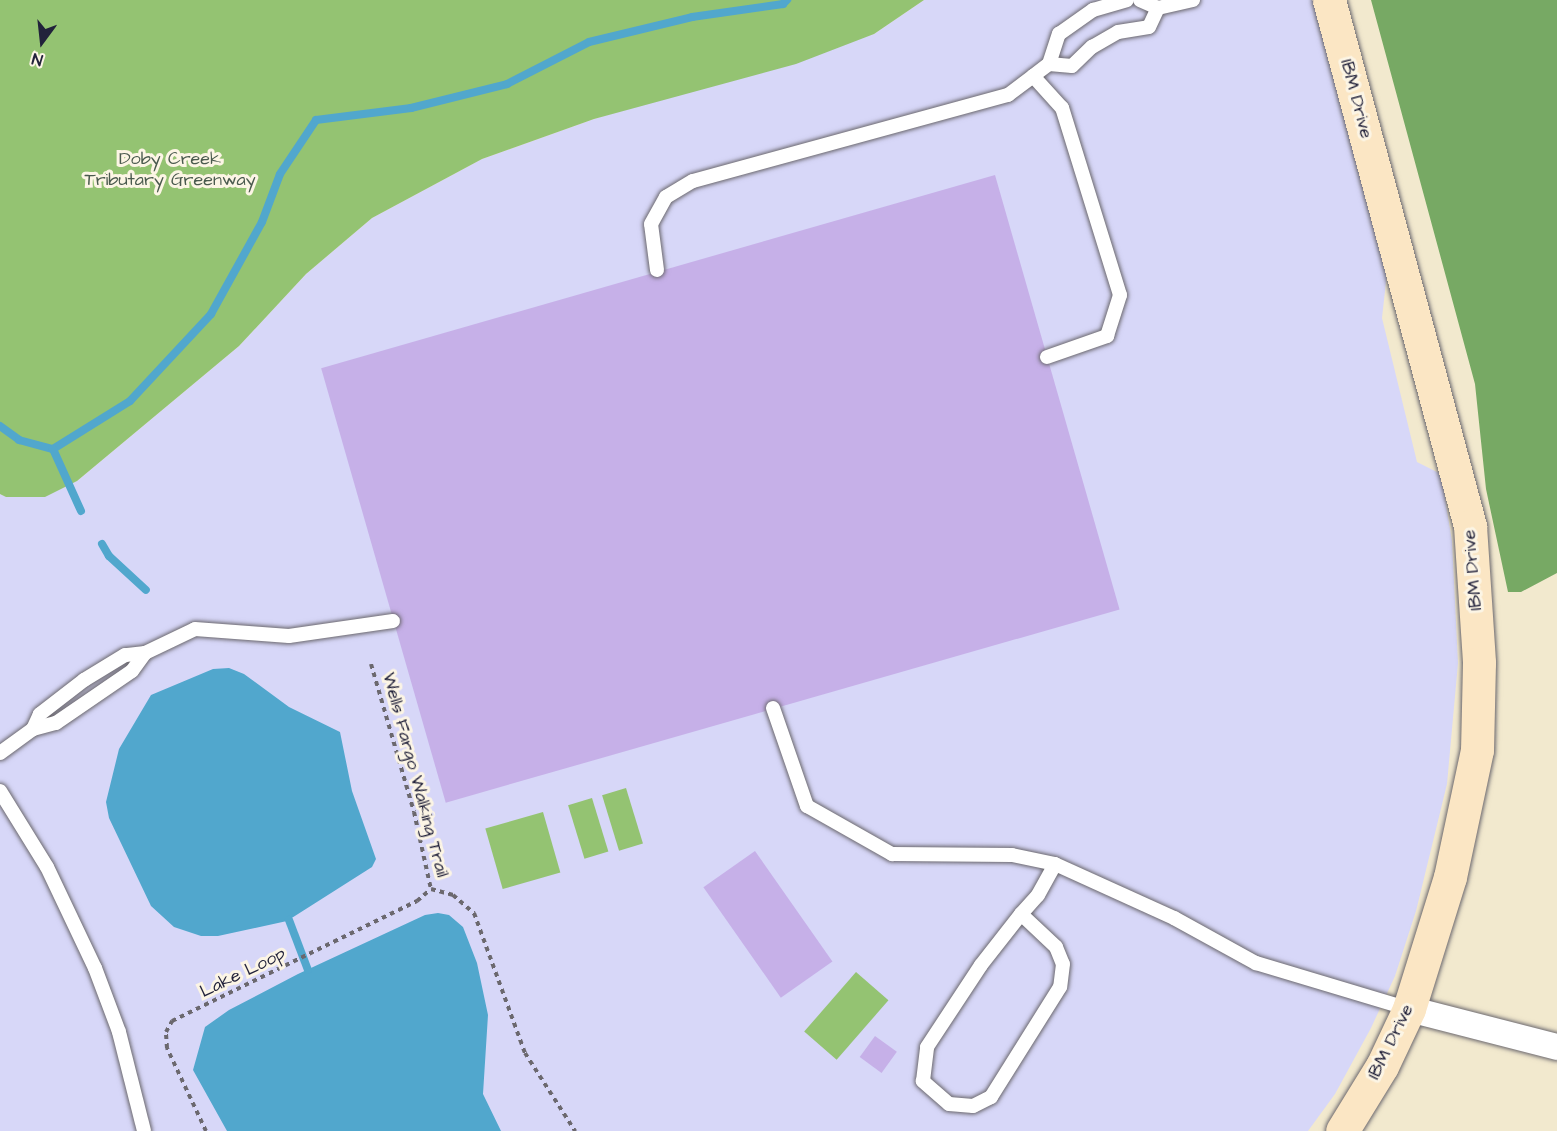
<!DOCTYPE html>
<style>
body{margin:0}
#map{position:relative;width:1557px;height:1131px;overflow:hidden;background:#f2e9ce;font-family:"Architects Daughter",sans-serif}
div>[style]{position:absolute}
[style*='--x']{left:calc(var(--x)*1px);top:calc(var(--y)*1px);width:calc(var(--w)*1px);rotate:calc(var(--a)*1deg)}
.built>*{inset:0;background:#d7d7f8}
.green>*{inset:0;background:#94c372;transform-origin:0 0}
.forest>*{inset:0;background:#77a964}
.water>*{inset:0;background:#51a7cd}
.stream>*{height:8px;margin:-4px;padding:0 4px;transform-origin:4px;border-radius:4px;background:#51a7cd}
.building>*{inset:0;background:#c6b0e8;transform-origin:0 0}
.path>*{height:4px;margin-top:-2px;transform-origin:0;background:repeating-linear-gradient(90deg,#6b686e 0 4.5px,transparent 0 9px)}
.roads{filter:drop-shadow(0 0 2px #6b686e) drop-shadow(0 0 2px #6b686e)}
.lane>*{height:14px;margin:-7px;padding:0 7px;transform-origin:7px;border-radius:7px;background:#fff}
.street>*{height:26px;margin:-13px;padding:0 13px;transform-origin:13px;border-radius:13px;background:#fff}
.secondary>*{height:33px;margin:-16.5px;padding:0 16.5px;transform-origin:16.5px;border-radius:16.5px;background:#fbe6c4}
span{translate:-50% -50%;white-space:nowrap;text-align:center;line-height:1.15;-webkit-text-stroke:6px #fcf5e5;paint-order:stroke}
.street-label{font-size:18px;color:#22223b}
.park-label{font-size:18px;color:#4a5a4e}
.north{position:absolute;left:12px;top:12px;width:60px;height:60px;-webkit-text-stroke:4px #fcf5e5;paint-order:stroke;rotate:195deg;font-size:16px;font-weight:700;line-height:24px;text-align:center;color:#22223b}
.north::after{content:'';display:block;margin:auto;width:21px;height:27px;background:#22223b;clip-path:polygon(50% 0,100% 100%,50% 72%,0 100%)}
</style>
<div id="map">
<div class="built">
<div style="clip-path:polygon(924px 0,1314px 0,1387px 273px,1382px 318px,1417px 462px,1441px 474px,1452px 541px,1458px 663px,1447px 784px,1416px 911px,1395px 976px,1371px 1028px,1335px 1094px,1308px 1131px,0 1131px,0 494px,7px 497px,77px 481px,239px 346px,306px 274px,372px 218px,482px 159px,594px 119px,874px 34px)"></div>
</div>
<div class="green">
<div style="clip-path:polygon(0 0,924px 0,874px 34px,796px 64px,594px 119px,482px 159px,372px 218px,306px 274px,239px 346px,77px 481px,45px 497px,6px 497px,0 494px)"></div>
<div style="left:626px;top:788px;width:58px;height:25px;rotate:73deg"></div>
<div style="left:592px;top:798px;width:56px;height:25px;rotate:73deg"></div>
<div style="left:543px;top:812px;width:63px;height:60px;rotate:74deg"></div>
<div style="left:856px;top:972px;width:43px;height:79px;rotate:41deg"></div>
</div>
<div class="forest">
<div style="clip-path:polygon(1371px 0,1557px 0,1557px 573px,1521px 592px,1508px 592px,1486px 489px,1475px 384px)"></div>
</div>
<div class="water">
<div style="clip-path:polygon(229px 668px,244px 674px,289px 707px,340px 732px,352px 791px,376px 859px,372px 867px,287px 921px,218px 936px,201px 936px,174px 927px,151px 906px,109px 818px,106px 802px,119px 749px,151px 695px,213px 669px)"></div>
<div style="clip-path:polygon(438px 913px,449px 915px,463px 927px,477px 963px,488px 1015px,483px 1094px,501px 1131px,227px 1131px,193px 1070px,205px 1027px,229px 1010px,298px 974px,425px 915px)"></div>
</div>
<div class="stream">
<div style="--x:0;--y:426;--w:24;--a:36"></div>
<div style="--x:19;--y:440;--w:35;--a:15"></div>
<div style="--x:53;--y:449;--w:91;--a:-31.9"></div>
<div style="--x:130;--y:401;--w:119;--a:-47"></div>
<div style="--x:211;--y:314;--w:105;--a:-61"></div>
<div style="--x:262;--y:222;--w:51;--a:-69.4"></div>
<div style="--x:280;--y:174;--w:65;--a:-56.3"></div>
<div style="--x:316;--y:120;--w:96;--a:-7.2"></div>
<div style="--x:411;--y:108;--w:99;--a:-14"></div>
<div style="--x:507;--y:84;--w:92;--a:-27.1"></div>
<div style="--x:589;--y:42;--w:106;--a:-13.6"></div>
<div style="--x:692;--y:17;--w:92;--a:-8.1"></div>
<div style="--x:783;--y:4;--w:6;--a:-45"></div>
<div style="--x:53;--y:449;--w:68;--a:65.7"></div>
<div style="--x:102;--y:544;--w:14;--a:60"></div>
<div style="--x:109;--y:556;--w:50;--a:42.6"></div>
<div style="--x:289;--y:920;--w:53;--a:69.2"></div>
</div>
<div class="building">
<div style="left:995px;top:175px;width:452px;height:701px;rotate:74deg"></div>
<div style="left:755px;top:851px;width:135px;height:63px;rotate:55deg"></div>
<div style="left:875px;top:1036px;width:27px;height:26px;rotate:36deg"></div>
</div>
<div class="path">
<div style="--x:371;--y:664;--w:154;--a:73.8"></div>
<div style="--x:414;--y:812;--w:79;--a:77.6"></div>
<div style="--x:431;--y:889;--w:23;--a:15"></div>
<div style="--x:453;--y:895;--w:28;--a:41"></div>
<div style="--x:474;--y:913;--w:149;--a:70"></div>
<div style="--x:525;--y:1053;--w:93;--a:57.3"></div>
<div style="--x:206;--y:1131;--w:92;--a:-115.2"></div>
<div style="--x:167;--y:1048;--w:16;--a:-94"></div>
<div style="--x:166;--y:1032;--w:13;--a:-61"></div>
<div style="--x:172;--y:1021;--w:273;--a:-26.1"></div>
<div style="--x:417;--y:901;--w:18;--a:-41"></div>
</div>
<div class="roads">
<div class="lane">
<div style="--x:1140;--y:0;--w:20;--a:24"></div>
<div style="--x:1158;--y:8;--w:36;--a:-13"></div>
<div style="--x:1049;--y:64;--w:23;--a:5"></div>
<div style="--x:1072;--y:66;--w:28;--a:-44"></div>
<div style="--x:1092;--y:47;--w:30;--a:-30"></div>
<div style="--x:1118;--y:32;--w:31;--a:-9"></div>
<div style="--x:1149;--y:27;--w:21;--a:-65"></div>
<div style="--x:657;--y:270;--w:46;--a:-97.4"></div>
<div style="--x:651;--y:224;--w:31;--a:-61"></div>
<div style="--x:666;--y:197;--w:31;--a:-31"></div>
<div style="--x:693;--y:181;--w:327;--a:-15.3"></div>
<div style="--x:1008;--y:95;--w:31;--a:-37"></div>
<div style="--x:1047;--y:357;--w:64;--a:-19.3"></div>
<div style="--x:1107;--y:336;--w:43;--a:-72.4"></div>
<div style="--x:1120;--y:295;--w:196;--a:-107.2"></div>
<div style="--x:1062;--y:108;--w:43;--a:-132.2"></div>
<div style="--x:1033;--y:76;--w:20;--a:-37"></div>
<div style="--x:1049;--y:64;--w:32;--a:-72"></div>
<div style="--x:1059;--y:34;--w:42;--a:-35.2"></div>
<div style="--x:1093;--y:10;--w:35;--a:-16"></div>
<div style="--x:145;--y:653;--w:55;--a:-25.6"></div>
<div style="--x:195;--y:629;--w:94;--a:4.3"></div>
<div style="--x:289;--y:636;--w:105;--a:-8.2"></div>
<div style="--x:773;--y:708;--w:104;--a:70.9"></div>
<div style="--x:807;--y:806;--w:98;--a:29.5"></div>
<div style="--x:892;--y:854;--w:120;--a:0.5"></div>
<div style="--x:1012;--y:855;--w:44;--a:11.8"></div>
<div style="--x:0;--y:753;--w:41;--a:-36"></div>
<div style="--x:33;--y:729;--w:24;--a:-15"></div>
<div style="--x:56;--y:723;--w:92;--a:-34.4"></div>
<div style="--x:132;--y:671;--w:22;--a:-54"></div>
<div style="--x:145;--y:653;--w:20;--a:174"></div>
<div style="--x:125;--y:655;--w:48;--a:148.6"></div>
<div style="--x:84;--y:680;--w:56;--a:142.3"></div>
<div style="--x:40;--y:714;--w:17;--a:115"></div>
<div style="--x:0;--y:791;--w:89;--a:58.3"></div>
<div style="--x:47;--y:867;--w:112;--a:64.6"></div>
<div style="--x:95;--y:968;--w:68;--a:69.4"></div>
<div style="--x:119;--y:1032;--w:102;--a:75.8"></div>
<div style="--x:1021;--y:914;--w:48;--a:43.3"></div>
<div style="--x:1056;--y:947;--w:18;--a:68"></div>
<div style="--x:1063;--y:964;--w:23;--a:97"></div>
<div style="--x:1060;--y:987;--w:130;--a:122.1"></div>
<div style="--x:991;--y:1097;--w:20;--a:153"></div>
<div style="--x:973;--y:1106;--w:24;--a:-175"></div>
<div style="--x:949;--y:1104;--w:35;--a:-139"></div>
<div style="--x:923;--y:1081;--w:34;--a:-83"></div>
<div style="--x:927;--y:1047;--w:98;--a:-56.6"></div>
<div style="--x:981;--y:965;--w:65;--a:-51.9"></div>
<div style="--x:1021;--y:914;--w:25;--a:-48"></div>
<div style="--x:1038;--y:895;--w:35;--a:-61"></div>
<div style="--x:1055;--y:864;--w:131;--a:24.4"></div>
<div style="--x:1174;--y:918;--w:94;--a:28.8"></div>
<div style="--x:1256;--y:963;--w:160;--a:16.7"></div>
</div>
<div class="street">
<div style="--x:1409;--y:1009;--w:153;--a:14.4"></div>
</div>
<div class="secondary">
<div style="--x:1329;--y:0;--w:545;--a:74.99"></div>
<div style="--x:1470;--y:526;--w:137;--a:86.2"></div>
<div style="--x:1479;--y:663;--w:87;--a:91.3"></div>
<div style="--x:1477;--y:750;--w:130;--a:102"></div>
<div style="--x:1450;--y:877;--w:138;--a:107.3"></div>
<div style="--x:1409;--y:1009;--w:63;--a:115.3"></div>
<div style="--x:1382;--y:1066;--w:76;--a:121.6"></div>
</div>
</div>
<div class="street-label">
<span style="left:1356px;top:99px;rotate:75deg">IBM Drive</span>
<span style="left:1473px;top:570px;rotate:-95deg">IBM Drive</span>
<span style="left:415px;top:775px;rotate:75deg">Wells Fargo Walking Trail</span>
<span style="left:243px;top:973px;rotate:-26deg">Lake Loop</span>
<span style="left:1391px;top:1042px;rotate:-64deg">IBM Drive</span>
</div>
<div class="park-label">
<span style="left:170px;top:170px">Doby Creek<br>Tributary Greenway</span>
</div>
<div class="north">N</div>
</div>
